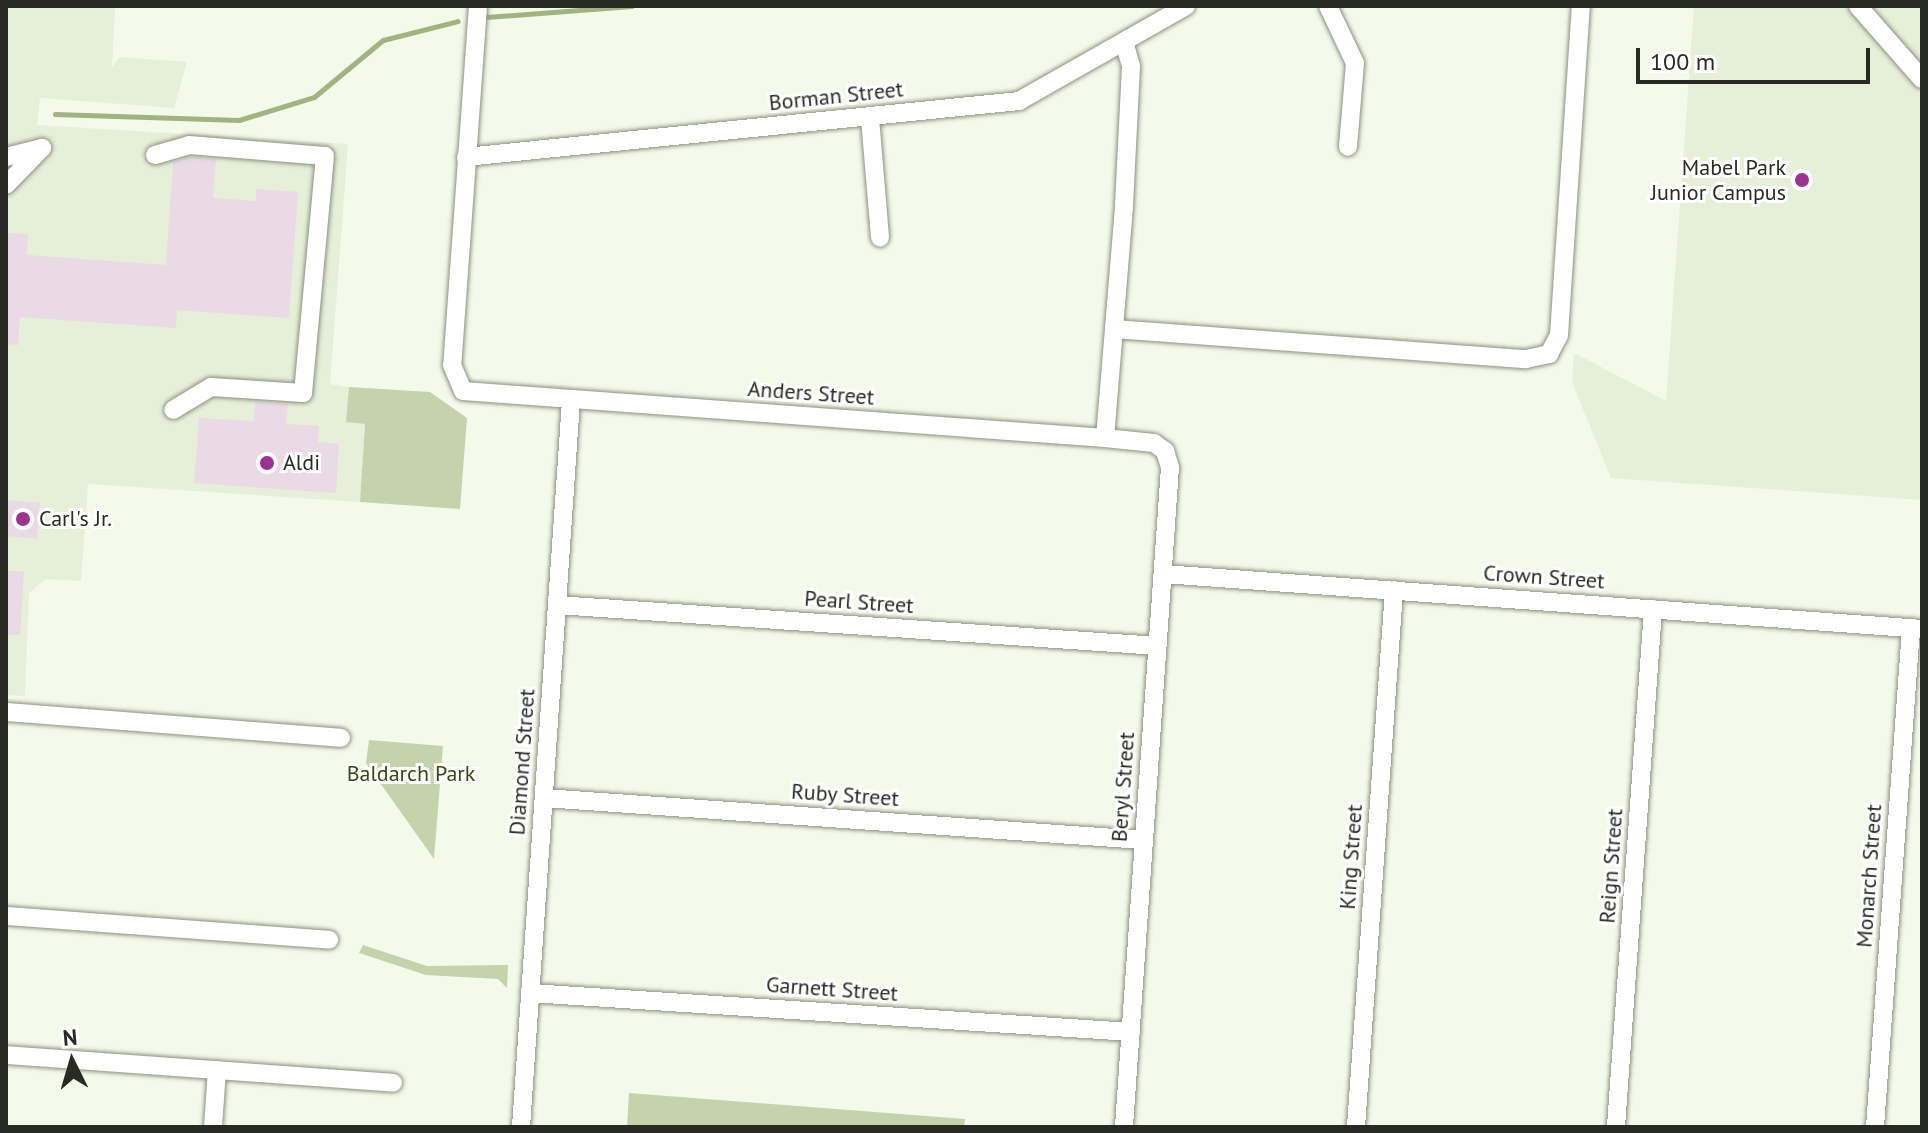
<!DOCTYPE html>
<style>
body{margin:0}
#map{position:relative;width:1928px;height:1133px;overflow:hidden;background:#f4fae9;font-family:"PT Sans",sans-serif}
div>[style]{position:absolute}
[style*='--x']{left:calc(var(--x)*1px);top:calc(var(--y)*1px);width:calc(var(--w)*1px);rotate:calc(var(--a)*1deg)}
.built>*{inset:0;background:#e6efd7}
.green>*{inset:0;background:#c4d3ab}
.stream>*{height:5px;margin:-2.5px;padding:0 2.5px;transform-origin:2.5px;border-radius:2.5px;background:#a1b37f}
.building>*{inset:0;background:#e9dae6;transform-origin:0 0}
.roads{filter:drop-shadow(0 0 2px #8b9181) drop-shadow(0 0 2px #8b9181)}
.minor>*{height:18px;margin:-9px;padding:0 9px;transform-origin:9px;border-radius:9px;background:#fff}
.dots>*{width:22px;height:22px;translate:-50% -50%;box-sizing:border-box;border:4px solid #fff;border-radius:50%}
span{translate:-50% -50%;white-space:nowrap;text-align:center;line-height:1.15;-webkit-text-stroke:6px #fff;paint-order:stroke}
.street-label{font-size:22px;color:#282b24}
.poi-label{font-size:22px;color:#282b24}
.right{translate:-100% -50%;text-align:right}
.left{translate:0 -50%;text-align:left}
.park-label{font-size:22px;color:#38480d}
.frame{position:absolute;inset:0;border:8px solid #282b24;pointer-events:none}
.north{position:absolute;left:32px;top:1021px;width:80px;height:80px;-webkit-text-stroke:6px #fff;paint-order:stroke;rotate:355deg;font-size:22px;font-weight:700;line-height:32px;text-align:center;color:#282b24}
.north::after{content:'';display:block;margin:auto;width:28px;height:36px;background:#282b24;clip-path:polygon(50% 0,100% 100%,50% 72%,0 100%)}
.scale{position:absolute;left:1636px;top:48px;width:234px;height:36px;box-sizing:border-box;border:4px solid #282b24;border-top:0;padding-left:10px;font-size:24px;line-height:28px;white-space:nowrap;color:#282b24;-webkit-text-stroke:6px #fff;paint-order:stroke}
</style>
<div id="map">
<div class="built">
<div style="clip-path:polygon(6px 6px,115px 6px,112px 68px,120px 57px,187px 62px,174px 108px,40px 98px,37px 125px,348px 144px,330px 384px,349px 387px,347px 422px,365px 424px,360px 502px,88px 484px,81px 581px,46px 579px,29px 593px,25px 696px,6px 695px)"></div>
<div style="clip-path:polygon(1694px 6px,1922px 6px,1922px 500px,1611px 478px,1572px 382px,1574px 353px,1666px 401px)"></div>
</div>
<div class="green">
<div style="clip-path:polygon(349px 387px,430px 392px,467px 418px,460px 509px,360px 502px,365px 424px,346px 422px)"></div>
<div style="clip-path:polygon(369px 740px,443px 746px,434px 859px,366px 763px)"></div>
<div style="clip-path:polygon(363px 945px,427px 966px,508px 965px,507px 988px,498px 979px,426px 975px,359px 953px)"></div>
<div style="clip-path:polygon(629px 1093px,965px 1119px,964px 1127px,627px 1127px)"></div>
</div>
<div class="stream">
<div style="--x:486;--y:17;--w:146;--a:-4.3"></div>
<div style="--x:55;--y:114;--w:184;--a:1.9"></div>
<div style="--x:239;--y:120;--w:78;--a:-17"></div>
<div style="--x:314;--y:97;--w:89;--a:-39.6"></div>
<div style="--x:383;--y:40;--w:77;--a:-14.2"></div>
<div style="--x:652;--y:1127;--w:23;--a:0"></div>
</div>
<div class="building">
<div style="clip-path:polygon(190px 157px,216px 159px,213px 198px,256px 201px,256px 189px,298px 192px,289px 318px,177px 310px,176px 328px,20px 317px,18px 345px,6px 344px,6px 233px,28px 234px,27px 255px,166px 265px,173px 162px)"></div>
<div style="clip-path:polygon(255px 402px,288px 404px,286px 424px,319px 426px,318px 442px,339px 444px,336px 493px,194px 483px,199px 418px,254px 421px)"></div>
<div style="left:6px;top:500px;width:34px;height:36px;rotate:5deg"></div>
<div style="clip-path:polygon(6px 571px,24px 571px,20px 635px,6px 635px)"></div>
</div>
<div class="roads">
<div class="minor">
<div style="--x:478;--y:6;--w:360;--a:94.1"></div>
<div style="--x:452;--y:365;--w:28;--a:67"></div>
<div style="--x:463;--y:391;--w:644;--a:4.19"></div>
<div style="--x:1105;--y:438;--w:49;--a:5.8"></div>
<div style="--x:1154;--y:443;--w:14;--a:36"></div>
<div style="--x:1165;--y:451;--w:17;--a:73"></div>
<div style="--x:1170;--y:467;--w:662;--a:93.99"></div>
<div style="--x:1328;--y:6;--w:63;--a:64.7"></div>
<div style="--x:1355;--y:63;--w:84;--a:94.8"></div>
<div style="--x:1858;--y:6;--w:97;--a:48.8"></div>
<div style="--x:870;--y:118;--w:120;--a:85.2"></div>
<div style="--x:155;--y:155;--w:35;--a:-16"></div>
<div style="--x:189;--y:145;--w:136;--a:4.6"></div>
<div style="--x:325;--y:156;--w:238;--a:95.3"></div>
<div style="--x:303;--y:393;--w:92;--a:-176.3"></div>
<div style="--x:211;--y:387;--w:44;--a:148.8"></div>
<div style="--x:6;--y:157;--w:37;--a:-14"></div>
<div style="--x:466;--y:157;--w:556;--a:-5.78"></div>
<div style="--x:1019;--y:101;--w:192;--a:-29.6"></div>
<div style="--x:6;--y:185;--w:52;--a:-45.8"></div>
<div style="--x:1114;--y:329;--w:413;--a:4.2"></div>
<div style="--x:1526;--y:359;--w:24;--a:-12"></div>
<div style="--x:1549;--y:354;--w:21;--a:-62"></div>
<div style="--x:1559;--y:335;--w:330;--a:-86.2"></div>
<div style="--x:1105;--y:438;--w:234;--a:-85.3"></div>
<div style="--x:1124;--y:205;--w:139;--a:-87.1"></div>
<div style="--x:1131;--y:66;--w:25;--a:-106"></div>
<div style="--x:1163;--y:574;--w:761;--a:4.14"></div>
<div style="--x:557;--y:605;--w:602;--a:3.9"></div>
<div style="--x:6;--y:712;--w:336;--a:4.4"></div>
<div style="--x:544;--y:798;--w:600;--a:4.01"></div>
<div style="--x:6;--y:916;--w:324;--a:4.2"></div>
<div style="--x:530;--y:993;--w:602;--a:3.71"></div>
<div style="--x:6;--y:1055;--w:388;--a:4.1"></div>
<div style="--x:213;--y:1127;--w:57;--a:-86"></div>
<div style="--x:521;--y:1127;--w:728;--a:-86.06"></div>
<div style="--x:1356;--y:1127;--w:538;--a:-85.95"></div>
<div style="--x:1616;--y:1127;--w:519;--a:-85.91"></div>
<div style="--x:1875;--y:1127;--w:500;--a:-85.87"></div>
</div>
</div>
<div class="dots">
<div style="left:1802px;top:180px;background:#9b3294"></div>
<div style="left:267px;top:463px;background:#9b3294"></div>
<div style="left:23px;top:519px;background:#9b3294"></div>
</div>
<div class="street-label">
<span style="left:836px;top:96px;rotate:-6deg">Borman Street</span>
<span style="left:811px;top:393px;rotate:4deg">Anders Street</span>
<span style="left:1544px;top:577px;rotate:4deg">Crown Street</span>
<span style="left:859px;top:602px;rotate:4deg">Pearl Street</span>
<span style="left:522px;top:762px;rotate:-86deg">Diamond Street</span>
<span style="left:1123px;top:787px;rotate:-86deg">Beryl Street</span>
<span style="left:845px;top:795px;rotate:4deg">Ruby Street</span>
<span style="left:1351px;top:857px;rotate:-86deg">King Street</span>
<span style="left:1611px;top:866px;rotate:-86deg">Reign Street</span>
<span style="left:1869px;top:876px;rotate:-86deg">Monarch Street</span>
<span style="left:832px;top:989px;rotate:4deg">Garnett Street</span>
</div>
<div class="poi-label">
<span class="right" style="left:1786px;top:180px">Mabel Park<br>Junior Campus</span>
<span class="left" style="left:283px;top:463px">Aldi</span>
<span class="left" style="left:39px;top:519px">Carl's Jr.</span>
</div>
<div class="park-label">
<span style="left:411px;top:774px">Baldarch Park</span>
</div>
<div class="frame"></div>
<div class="north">N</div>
<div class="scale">100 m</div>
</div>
